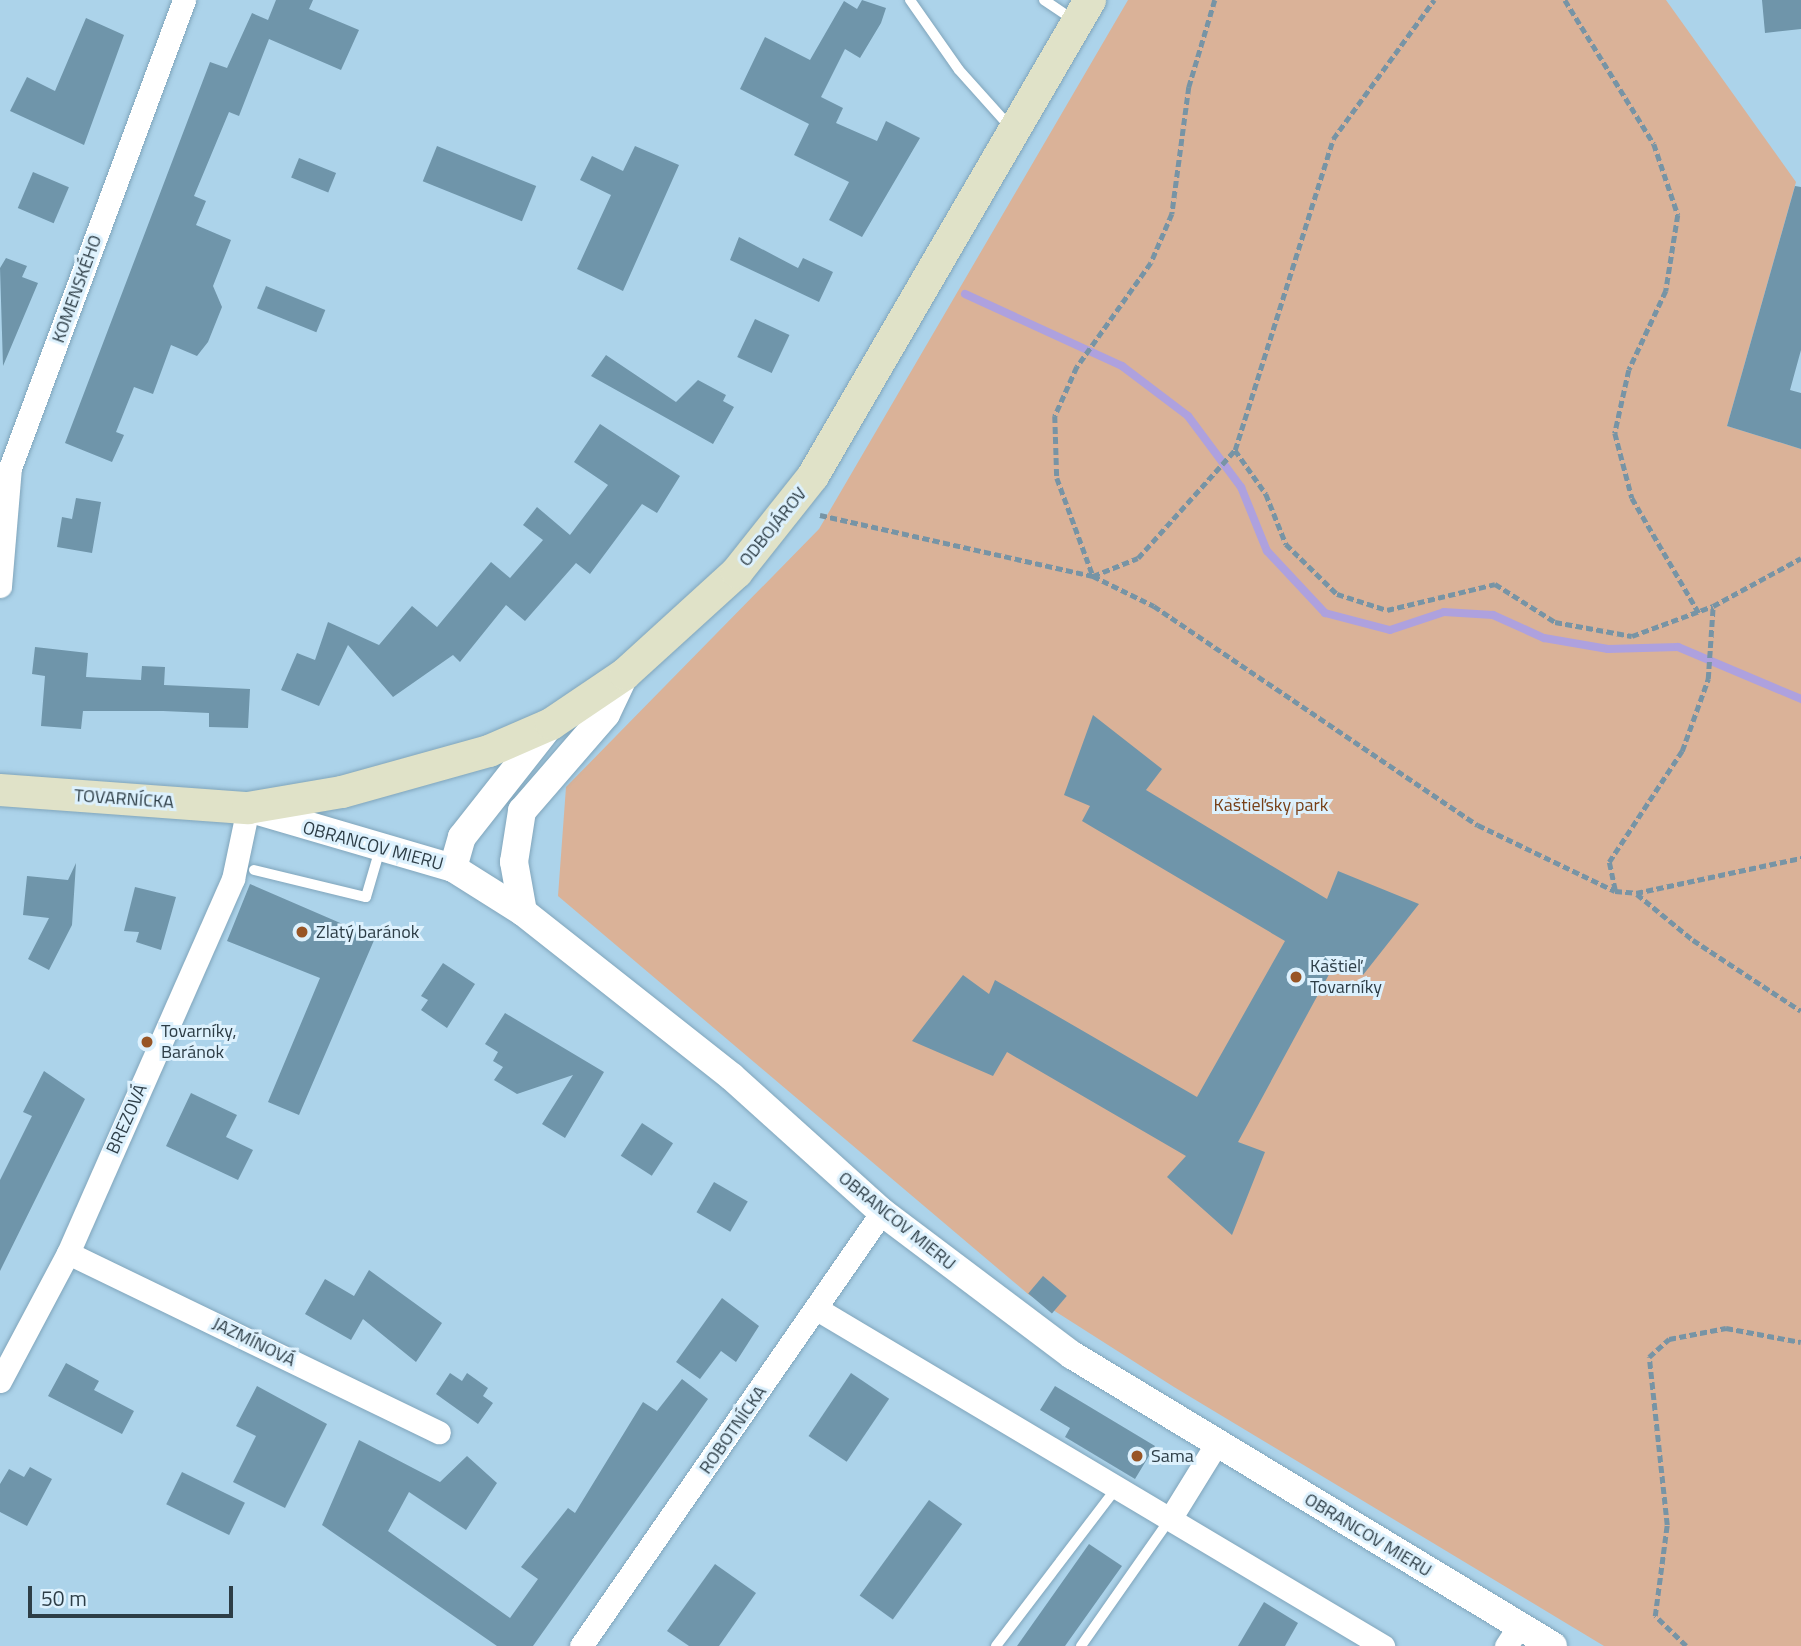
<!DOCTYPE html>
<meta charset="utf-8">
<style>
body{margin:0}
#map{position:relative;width:1801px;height:1646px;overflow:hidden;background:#acd3ea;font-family:"Titillium Web",sans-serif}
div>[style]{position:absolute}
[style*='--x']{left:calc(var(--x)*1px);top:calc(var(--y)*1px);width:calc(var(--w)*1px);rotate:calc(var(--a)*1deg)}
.green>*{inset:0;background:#dab298}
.stream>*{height:8px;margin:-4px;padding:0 4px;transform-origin:4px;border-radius:4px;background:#aea1de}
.building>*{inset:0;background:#6f95aa;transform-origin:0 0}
.path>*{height:4.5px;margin-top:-2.25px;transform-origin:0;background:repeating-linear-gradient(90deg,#7794a5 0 7px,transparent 0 10.5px)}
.roads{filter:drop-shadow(0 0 2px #80a5bb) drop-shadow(0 0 2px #80a5bb)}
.service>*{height:10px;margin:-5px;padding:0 5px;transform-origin:5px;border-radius:5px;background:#fff}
.minor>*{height:23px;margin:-11.5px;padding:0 11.5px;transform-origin:11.5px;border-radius:11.5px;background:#fff}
.tertiary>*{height:28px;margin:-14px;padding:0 14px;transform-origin:14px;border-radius:14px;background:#fff}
.secondary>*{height:32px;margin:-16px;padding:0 16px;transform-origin:16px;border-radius:16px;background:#e0e2c8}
.dots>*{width:19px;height:19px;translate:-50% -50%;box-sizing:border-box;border:4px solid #ddf1fd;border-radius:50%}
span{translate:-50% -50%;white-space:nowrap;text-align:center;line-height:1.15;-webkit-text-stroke:6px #ddf1fd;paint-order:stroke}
.street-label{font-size:18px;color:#2d3d46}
.park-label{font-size:18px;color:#773f16}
.poi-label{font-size:18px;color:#2d3d46}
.left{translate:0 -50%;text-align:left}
.scale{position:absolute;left:28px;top:1586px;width:205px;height:32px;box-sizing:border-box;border:4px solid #2d3d46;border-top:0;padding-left:9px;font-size:21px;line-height:24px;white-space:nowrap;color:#2d3d46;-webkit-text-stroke:5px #ddf1fd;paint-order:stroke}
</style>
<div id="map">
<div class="green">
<div style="clip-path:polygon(1128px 0,1666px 0,1796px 182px,1727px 426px,1801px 449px,1801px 1646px,1604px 1646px,1174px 1387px,1028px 1294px,558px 896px,566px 787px,819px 529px)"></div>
</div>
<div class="stream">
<div style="--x:965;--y:294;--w:173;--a:24.6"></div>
<div style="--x:1122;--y:366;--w:83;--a:37.1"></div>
<div style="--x:1188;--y:416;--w:89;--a:53.3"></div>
<div style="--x:1241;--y:487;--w:69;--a:67.9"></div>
<div style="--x:1267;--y:551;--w:85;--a:46.9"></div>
<div style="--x:1325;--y:613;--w:67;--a:14.7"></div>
<div style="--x:1390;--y:630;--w:57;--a:-18.4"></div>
<div style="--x:1444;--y:612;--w:49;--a:3.5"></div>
<div style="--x:1493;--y:615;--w:56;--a:24.3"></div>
<div style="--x:1544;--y:638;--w:65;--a:9.8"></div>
<div style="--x:1608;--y:649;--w:70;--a:-1.6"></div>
<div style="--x:1678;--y:647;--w:134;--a:22.9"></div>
</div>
<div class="building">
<div style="clip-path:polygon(276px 0,313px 0,309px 9px,359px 30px,341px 70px,269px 39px,239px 116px,229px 112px,194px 196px,206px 201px,196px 225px,231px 240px,213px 286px,222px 307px,208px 342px,197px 356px,171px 345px,153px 394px,134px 387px,116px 432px,124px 435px,112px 462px,65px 443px,210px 62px,227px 68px,252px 13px,268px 20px)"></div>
<div style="clip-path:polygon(862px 0,886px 8px,881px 23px,860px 58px,845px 49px,821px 97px,843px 108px,836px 123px,877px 141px,886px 121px,920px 138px,862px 237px,829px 220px,849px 182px,794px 155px,809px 124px,740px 89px,765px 37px,810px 60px,844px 1px,857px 9px)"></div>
<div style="clip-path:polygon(1762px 0,1801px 0,1801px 29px,1765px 33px)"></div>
<div style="clip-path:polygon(86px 18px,124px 35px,84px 145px,10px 111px,27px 77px,55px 91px)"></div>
<div style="left:437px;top:146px;width:107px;height:38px;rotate:22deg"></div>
<div style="clip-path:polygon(635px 146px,679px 165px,623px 291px,577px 269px,611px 195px,580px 180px,592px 156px,623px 171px)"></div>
<div style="left:299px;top:158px;width:40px;height:21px;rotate:22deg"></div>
<div style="left:33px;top:172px;width:39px;height:39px;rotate:23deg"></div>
<div style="clip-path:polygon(1795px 186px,1801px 187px,1801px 350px,1790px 390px,1801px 393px,1801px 449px,1727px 426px)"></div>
<div style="clip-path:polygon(739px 237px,798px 268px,803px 258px,833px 272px,819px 302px,730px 260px)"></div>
<div style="clip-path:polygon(6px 258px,27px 266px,22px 277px,38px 283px,3px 366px,0 268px)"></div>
<div style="left:266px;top:286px;width:64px;height:24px;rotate:22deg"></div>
<div style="left:755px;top:319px;width:38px;height:42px;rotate:25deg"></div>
<div style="clip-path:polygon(606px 355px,676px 402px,698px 380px,726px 395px,723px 401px,734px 407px,713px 444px,591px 376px)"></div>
<div style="clip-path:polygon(600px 424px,680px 476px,657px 513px,642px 504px,590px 574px,576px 563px,525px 621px,506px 605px,460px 662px,453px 655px,393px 697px,348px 645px,319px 706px,281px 690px,297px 653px,315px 660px,328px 622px,379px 645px,412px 606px,437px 627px,491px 562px,510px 578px,543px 540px,523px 525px,537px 507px,570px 535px,608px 485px,574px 462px)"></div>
<div style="clip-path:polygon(76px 498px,101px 502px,92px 553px,57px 547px,62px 517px,72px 519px)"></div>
<div style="clip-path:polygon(35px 647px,88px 653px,86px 677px,141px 680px,142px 666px,165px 667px,164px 685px,250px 689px,248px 728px,209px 727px,209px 713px,163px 711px,83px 711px,81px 729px,41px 726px,45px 676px,32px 674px)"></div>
<div style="clip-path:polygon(1093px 715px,1162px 769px,1146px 790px,1327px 899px,1338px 871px,1419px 904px,1363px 975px,1339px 956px,1238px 1142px,1265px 1152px,1232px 1235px,1167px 1177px,1186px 1156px,1007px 1052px,993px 1076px,912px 1041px,963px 975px,989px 994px,995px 980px,1197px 1097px,1285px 941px,1082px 821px,1090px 806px,1064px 795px)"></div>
<div style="clip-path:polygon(76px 863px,72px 925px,49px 970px,28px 959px,49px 918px,23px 915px,27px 876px,68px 880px)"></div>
<div style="clip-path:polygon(250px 884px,375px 938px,299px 1115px,268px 1102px,320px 978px,227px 941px)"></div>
<div style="clip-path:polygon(135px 887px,176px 897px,161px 950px,136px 942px,139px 932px,124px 931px)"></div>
<div style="clip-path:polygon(443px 963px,475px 984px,447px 1028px,421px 1010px,428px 1000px,421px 996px)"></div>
<div style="clip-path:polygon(505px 1013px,604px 1072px,565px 1138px,542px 1124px,573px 1075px,517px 1094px,494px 1080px,503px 1067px,493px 1061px,498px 1052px,485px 1044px)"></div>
<div style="clip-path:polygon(44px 1071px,85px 1099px,0 1271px,0 1180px,32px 1116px,23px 1112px)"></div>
<div style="clip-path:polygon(191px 1093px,237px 1115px,226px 1137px,253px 1150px,238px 1180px,166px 1146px)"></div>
<div style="left:642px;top:1123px;width:37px;height:39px;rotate:33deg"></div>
<div style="left:714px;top:1182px;width:39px;height:35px;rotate:30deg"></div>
<div style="clip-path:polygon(369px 1270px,442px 1323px,416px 1362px,363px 1319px,351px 1340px,305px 1314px,325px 1279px,354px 1296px)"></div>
<div style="left:1043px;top:1276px;width:31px;height:23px;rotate:40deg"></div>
<div style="clip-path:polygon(722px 1298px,759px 1326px,736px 1362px,721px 1351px,700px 1379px,676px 1362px)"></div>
<div style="clip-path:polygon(66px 1363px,99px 1381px,94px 1390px,134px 1411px,122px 1434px,48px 1396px)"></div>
<div style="clip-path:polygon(450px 1373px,462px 1381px,467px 1373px,488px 1388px,483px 1396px,493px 1403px,478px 1424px,436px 1394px)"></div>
<div style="left:851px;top:1373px;width:46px;height:76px;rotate:34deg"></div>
<div style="clip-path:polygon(682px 1379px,708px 1399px,533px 1646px,497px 1646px,322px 1525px,359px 1440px,440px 1482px,467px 1456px,497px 1483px,466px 1530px,409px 1492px,388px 1531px,510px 1618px,538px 1579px,521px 1567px,568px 1508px,575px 1513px,643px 1402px,657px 1411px)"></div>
<div style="clip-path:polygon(257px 1386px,327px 1424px,285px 1508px,233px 1482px,256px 1436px,236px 1426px)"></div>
<div style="clip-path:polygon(1055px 1386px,1155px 1446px,1135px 1479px,1065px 1437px,1070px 1428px,1040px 1410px)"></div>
<div style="clip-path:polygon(30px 1467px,52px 1479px,27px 1526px,0 1512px,0 1484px,9px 1469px,24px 1477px)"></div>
<div style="left:182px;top:1472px;width:70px;height:36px;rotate:26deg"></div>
<div style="left:929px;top:1500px;width:41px;height:118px;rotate:36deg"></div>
<div style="clip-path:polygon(1089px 1544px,1122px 1566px,1107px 1587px,1065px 1646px,1017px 1646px)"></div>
<div style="clip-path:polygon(715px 1564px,756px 1593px,719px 1646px,689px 1646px,667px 1631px)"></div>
<div style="clip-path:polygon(1264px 1602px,1298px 1623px,1285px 1646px,1238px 1646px)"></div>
</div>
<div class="path">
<div style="--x:1215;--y:0;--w:91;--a:106.6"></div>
<div style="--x:1189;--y:87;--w:128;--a:97.6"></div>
<div style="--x:1172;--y:214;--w:53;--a:113.2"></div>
<div style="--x:1151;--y:263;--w:128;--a:125.4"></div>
<div style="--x:1077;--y:367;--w:54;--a:114.2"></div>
<div style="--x:1055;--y:416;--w:62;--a:88.2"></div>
<div style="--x:1057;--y:478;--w:104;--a:69.8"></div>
<div style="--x:1093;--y:576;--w:68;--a:26.2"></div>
<div style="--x:1154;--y:606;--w:391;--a:34.1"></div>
<div style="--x:1478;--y:825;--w:152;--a:25.7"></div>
<div style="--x:1615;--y:891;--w:21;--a:5"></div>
<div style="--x:1636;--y:893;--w:169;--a:-12"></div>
<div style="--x:1565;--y:0;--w:169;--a:58.3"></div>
<div style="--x:1654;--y:144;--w:75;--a:71.3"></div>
<div style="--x:1678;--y:215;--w:77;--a:99"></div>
<div style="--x:1666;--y:291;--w:87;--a:115.1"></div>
<div style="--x:1629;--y:370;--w:65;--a:102.5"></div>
<div style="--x:1615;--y:433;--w:67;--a:75.3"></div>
<div style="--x:1632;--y:498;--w:133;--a:59.8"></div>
<div style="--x:1235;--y:450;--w:54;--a:54.8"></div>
<div style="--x:1266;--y:494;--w:54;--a:68.2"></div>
<div style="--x:1286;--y:544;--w:71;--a:44.4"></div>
<div style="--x:1337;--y:594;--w:52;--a:17.7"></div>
<div style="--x:1387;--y:610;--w:111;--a:-13.5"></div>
<div style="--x:1495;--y:584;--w:71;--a:32.3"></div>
<div style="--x:1555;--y:622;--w:78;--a:10.3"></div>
<div style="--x:1632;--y:636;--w:86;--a:-20.3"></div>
<div style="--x:1713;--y:606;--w:100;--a:-28.6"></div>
<div style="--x:820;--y:515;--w:280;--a:12.6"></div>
<div style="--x:1093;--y:576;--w:48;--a:-21.8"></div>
<div style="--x:1138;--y:558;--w:145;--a:-48.1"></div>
<div style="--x:1235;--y:450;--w:326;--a:-72.5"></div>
<div style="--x:1333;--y:139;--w:172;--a:-54"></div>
<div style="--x:1615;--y:890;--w:29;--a:-102"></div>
<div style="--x:1609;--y:862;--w:133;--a:-56.7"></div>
<div style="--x:1682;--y:751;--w:77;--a:-70.1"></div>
<div style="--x:1708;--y:679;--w:73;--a:-86.1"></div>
<div style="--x:1637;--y:894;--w:72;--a:39.4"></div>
<div style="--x:1693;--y:940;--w:129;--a:33.3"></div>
<div style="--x:1686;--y:1646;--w:43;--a:-135.9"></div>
<div style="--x:1655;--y:1616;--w:92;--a:-82.5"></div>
<div style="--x:1667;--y:1525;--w:169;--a:-96.1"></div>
<div style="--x:1649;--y:1357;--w:27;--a:-42"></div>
<div style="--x:1669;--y:1339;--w:58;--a:-10.9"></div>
<div style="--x:1726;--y:1328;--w:76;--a:10.6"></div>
</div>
<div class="roads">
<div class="service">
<div style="--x:910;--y:0;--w:85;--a:55"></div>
<div style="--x:959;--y:70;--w:79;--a:48.1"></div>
<div style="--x:1044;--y:0;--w:36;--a:34"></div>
<div style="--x:254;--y:870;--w:115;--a:13.6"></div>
<div style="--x:366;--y:897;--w:50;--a:-73.7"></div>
<div style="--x:996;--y:1646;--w:200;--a:-52.7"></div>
<div style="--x:1081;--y:1646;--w:155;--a:-55"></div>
</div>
<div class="minor">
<div style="--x:0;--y:586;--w:118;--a:-85.2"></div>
<div style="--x:10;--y:468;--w:499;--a:-69.6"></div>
<div style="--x:68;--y:1253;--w:412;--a:25.8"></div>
<div style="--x:817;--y:1309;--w:659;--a:30.77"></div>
<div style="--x:0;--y:1381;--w:145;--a:-62"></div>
<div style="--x:68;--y:1253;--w:409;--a:-66.2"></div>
<div style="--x:233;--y:879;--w:73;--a:-78.1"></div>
<div style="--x:1170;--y:1519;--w:89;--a:-58.3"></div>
<div style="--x:581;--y:1646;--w:528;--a:-55.26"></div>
<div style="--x:1506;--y:1646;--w:24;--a:-57"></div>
</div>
<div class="tertiary">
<div style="--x:248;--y:808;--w:214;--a:16.3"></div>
<div style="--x:453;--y:868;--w:83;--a:32.2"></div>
<div style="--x:523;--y:912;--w:266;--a:38.3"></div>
<div style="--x:732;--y:1077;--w:202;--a:42"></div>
<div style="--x:882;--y:1212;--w:238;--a:37"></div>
<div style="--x:1072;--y:1355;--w:562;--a:31.17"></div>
<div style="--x:453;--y:868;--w:32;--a:-74"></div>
<div style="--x:462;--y:837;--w:144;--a:-51.8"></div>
<div style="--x:523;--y:912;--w:51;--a:-100.2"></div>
<div style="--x:514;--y:862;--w:52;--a:-81.1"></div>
<div style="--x:522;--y:811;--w:128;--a:-49.1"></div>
<div style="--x:606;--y:714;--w:44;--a:-64.6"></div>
</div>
<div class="secondary">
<div style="--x:0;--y:790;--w:249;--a:4.2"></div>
<div style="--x:248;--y:808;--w:95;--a:-9.7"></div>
<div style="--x:342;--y:792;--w:153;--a:-15.6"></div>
<div style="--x:489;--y:751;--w:68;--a:-23.5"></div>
<div style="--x:551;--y:724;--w:89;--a:-34"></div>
<div style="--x:625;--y:674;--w:151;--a:-42.3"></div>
<div style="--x:737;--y:572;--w:122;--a:-51.6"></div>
<div style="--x:813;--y:476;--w:551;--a:-59.8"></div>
</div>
</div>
<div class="dots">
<div style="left:302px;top:932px;background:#985525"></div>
<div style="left:1296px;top:977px;background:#985525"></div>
<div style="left:147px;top:1042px;background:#985525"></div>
<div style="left:1137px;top:1456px;background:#985525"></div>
</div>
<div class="street-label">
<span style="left:77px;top:289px;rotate:-70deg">KOMENSKÉHO</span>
<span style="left:773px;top:527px;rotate:-51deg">ODBOJÁROV</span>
<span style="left:124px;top:799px;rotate:4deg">TOVARNÍCKA</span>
<span style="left:373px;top:846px;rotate:15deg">OBRANCOV MIERU</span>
<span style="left:127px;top:1119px;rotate:-66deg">BREZOVÁ</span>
<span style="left:897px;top:1221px;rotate:39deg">OBRANCOV MIERU</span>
<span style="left:254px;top:1342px;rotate:26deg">JAZMÍNOVÁ</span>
<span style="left:733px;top:1430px;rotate:-55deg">ROBOTNÍCKA</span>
<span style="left:1368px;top:1535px;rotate:31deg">OBRANCOV MIERU</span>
</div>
<div class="park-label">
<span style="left:1271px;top:805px">Kaštieľsky park</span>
</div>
<div class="poi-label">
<span class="left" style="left:316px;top:932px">Zlatý baránok</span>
<span class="left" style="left:1310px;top:977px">Kaštieľ<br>Tovarníky</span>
<span class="left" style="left:161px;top:1042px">Tovarníky,<br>Baránok</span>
<span class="left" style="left:1151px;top:1456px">Sama</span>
</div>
<div class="scale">50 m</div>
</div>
